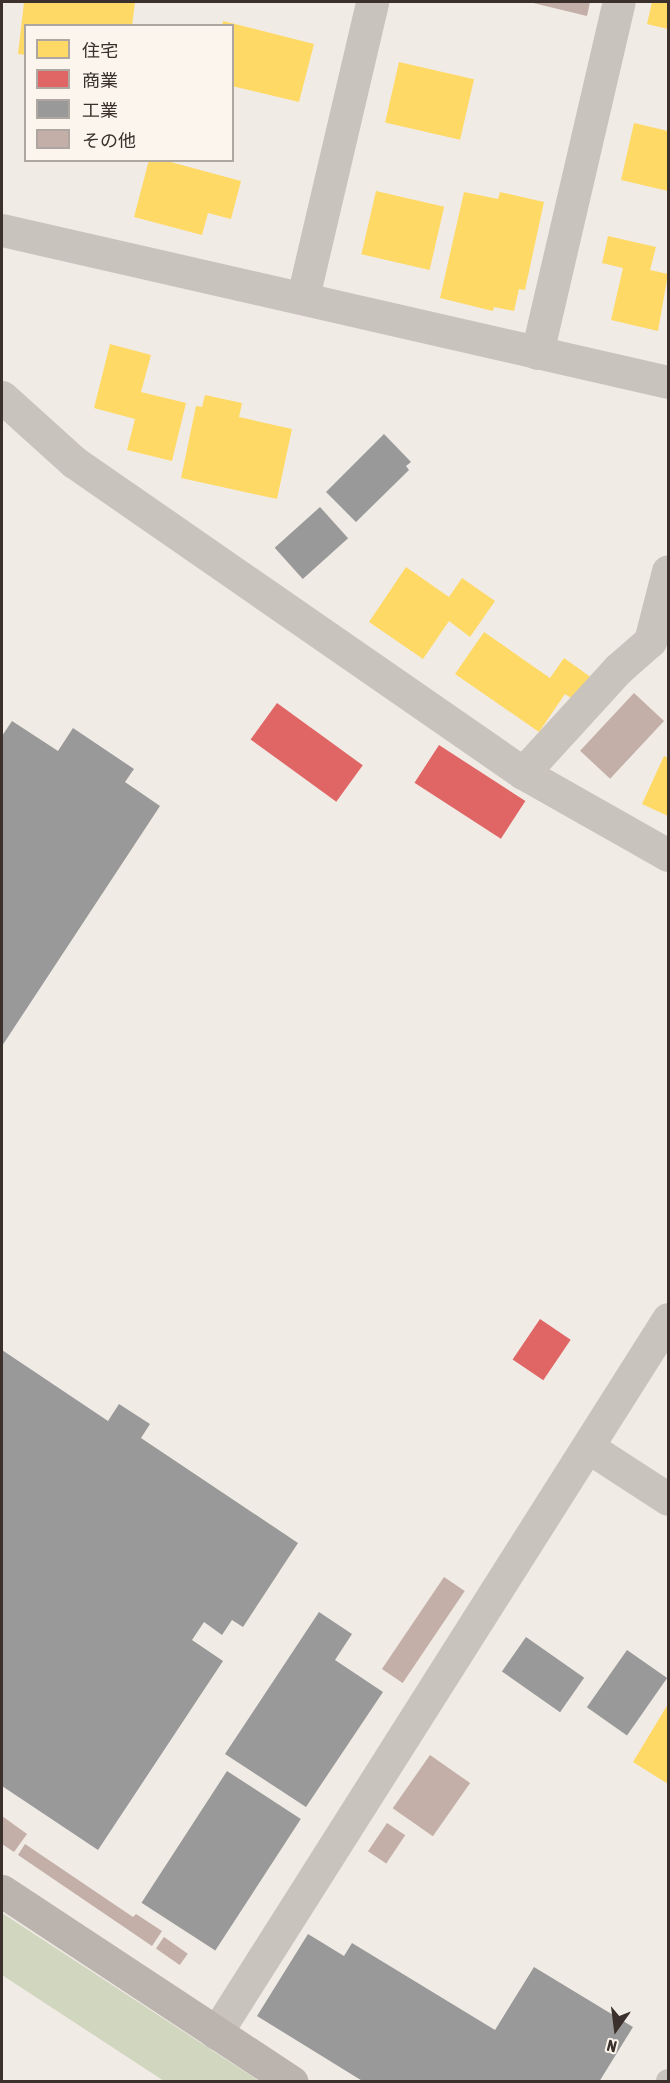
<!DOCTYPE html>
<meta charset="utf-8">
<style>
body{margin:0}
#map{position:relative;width:670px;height:2083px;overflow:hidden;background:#f0ebe5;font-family:"Asap Condensed","Noto Sans JP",sans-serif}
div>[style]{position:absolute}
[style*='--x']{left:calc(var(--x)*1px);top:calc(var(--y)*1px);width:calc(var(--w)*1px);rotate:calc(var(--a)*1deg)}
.green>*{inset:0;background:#d1d6bf}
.homes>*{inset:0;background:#ffd966;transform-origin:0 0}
.shops>*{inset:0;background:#e06666;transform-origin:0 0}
.industry>*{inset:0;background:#999;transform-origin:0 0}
.building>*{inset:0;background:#c3afa7;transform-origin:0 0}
.lane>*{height:24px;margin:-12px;padding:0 12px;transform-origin:12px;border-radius:12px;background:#c9c3be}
.street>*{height:33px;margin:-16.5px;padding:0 16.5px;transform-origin:16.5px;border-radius:16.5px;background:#c9c3be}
.secondary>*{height:33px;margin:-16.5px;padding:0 16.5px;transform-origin:16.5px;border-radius:16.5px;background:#bab3ae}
span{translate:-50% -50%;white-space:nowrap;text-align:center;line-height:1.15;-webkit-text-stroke:6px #fbf5ee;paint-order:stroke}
.frame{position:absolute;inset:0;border:3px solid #3b302b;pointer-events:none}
.legend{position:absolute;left:24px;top:24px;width:210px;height:138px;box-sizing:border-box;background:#fbf5ee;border:2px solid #aea6a0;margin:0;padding:8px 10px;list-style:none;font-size:18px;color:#3b302b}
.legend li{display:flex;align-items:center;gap:12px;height:30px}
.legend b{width:30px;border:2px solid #aea6a0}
.north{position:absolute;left:586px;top:1999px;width:60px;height:60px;-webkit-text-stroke:4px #fbf5ee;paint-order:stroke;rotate:194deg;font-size:16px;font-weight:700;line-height:24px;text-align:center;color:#3b302b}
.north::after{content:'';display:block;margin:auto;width:21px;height:27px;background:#3b302b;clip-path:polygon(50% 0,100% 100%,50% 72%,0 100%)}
</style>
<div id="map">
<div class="green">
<div style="clip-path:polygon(2px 1913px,259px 2081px,164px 2081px,2px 1975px)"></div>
</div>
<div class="homes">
<div style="clip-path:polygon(24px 2px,135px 2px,132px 26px,26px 26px,26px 55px,18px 54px)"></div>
<div style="clip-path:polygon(652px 2px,668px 2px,668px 29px,647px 24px)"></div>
<div style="clip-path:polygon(223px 21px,314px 44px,299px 102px,232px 86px,232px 26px,222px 26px)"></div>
<div style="left:399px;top:62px;width:77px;height:62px;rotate:13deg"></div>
<div style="clip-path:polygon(634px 123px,668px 131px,668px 191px,621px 180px)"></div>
<div style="clip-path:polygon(149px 160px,163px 160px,241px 181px,231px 219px,208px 213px,202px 235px,134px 217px)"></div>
<div style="left:376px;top:191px;width:70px;height:65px;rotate:13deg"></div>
<div style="clip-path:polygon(464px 192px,498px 199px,500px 192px,544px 202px,525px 290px,519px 289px,514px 311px,494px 307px,493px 311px,440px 298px)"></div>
<div style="clip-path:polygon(608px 236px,656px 247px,650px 270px,668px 274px,658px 331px,611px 320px,623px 268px,602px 263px)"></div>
<div style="clip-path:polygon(110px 344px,151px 355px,141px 392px,186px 403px,172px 461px,127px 450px,135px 419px,94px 408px)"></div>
<div style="clip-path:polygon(205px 395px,242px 403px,239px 417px,292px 429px,277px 499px,181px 478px,196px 406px,202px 407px)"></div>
<div style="clip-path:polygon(406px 567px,449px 597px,462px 578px,495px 601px,470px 637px,449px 621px,423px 659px,369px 622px)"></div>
<div style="clip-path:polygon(484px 632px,550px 678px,564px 658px,592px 678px,576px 701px,565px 694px,539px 732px,455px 674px)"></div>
<div style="clip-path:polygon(664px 756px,668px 758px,668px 816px,642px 804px)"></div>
<div style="clip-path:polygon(668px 1704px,668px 1784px,633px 1762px)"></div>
</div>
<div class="shops">
<div style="left:277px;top:703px;width:106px;height:45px;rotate:36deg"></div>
<div style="left:439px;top:745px;width:103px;height:45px;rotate:33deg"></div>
<div style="left:540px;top:1319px;width:37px;height:49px;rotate:34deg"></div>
</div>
<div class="industry">
<div style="clip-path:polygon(384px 434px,411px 462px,406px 466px,409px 470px,356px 522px,326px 492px)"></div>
<div style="left:320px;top:507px;width:42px;height:61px;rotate:48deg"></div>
<div style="clip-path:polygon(12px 721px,58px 751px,73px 728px,134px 769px,125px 782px,160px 806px,2px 1046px,2px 736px)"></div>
<div style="clip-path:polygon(2px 1350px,108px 1421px,119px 1404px,150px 1424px,141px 1438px,298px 1543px,243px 1627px,232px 1620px,222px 1635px,204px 1622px,192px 1640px,223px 1661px,98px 1850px,2px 1786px)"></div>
<div style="clip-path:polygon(319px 1612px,352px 1634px,335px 1660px,383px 1692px,306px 1807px,225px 1754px)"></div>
<div style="left:526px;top:1637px;width:71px;height:42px;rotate:35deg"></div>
<div style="left:627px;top:1650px;width:49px;height:70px;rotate:35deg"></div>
<div style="left:227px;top:1771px;width:88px;height:157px;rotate:33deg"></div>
<div style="clip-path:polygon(308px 1934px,344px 1956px,352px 1943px,495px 2030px,534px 1967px,633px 2027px,599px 2082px,364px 2082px,257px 2016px)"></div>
</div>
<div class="building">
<div style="clip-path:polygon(529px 2px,590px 2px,587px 16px)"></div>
<div style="left:634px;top:693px;width:41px;height:79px;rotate:43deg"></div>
<div style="left:444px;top:1577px;width:25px;height:111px;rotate:34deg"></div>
<div style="left:430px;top:1755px;width:49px;height:65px;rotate:35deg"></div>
<div style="clip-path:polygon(2px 1816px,27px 1834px,14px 1852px,2px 1844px)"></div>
<div style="left:387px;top:1823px;width:22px;height:34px;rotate:34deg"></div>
<div style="clip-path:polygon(25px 1844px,133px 1917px,136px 1914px,162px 1931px,152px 1946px,18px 1855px)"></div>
<div style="left:164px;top:1937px;width:29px;height:14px;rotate:35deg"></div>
</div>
<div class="lane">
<div style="--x:668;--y:2082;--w:1;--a:-90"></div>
</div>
<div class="street">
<div style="--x:2;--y:230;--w:683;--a:12.86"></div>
<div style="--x:303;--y:297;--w:303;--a:-76.8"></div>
<div style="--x:537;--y:353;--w:360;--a:-76.9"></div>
<div style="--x:2;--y:397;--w:97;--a:42.1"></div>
<div style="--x:74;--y:462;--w:546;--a:34.71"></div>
<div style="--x:523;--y:773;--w:167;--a:29.5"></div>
<div style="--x:523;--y:773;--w:141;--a:-47.6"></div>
<div style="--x:618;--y:669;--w:43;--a:-41.2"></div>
<div style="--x:650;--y:641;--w:72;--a:-75.6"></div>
<div style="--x:588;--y:1447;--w:95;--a:33"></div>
<div style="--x:216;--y:2033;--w:845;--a:-57.66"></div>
</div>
<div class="secondary">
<div style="--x:2;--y:1891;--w:347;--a:33.4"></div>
</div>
<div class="frame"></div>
<ul class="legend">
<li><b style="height:16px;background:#ffd966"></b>住宅</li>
<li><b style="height:16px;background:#e06666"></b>商業</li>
<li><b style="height:16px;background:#999"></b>工業</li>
<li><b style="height:16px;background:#c3afa7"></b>その他</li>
</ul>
<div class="north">N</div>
</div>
